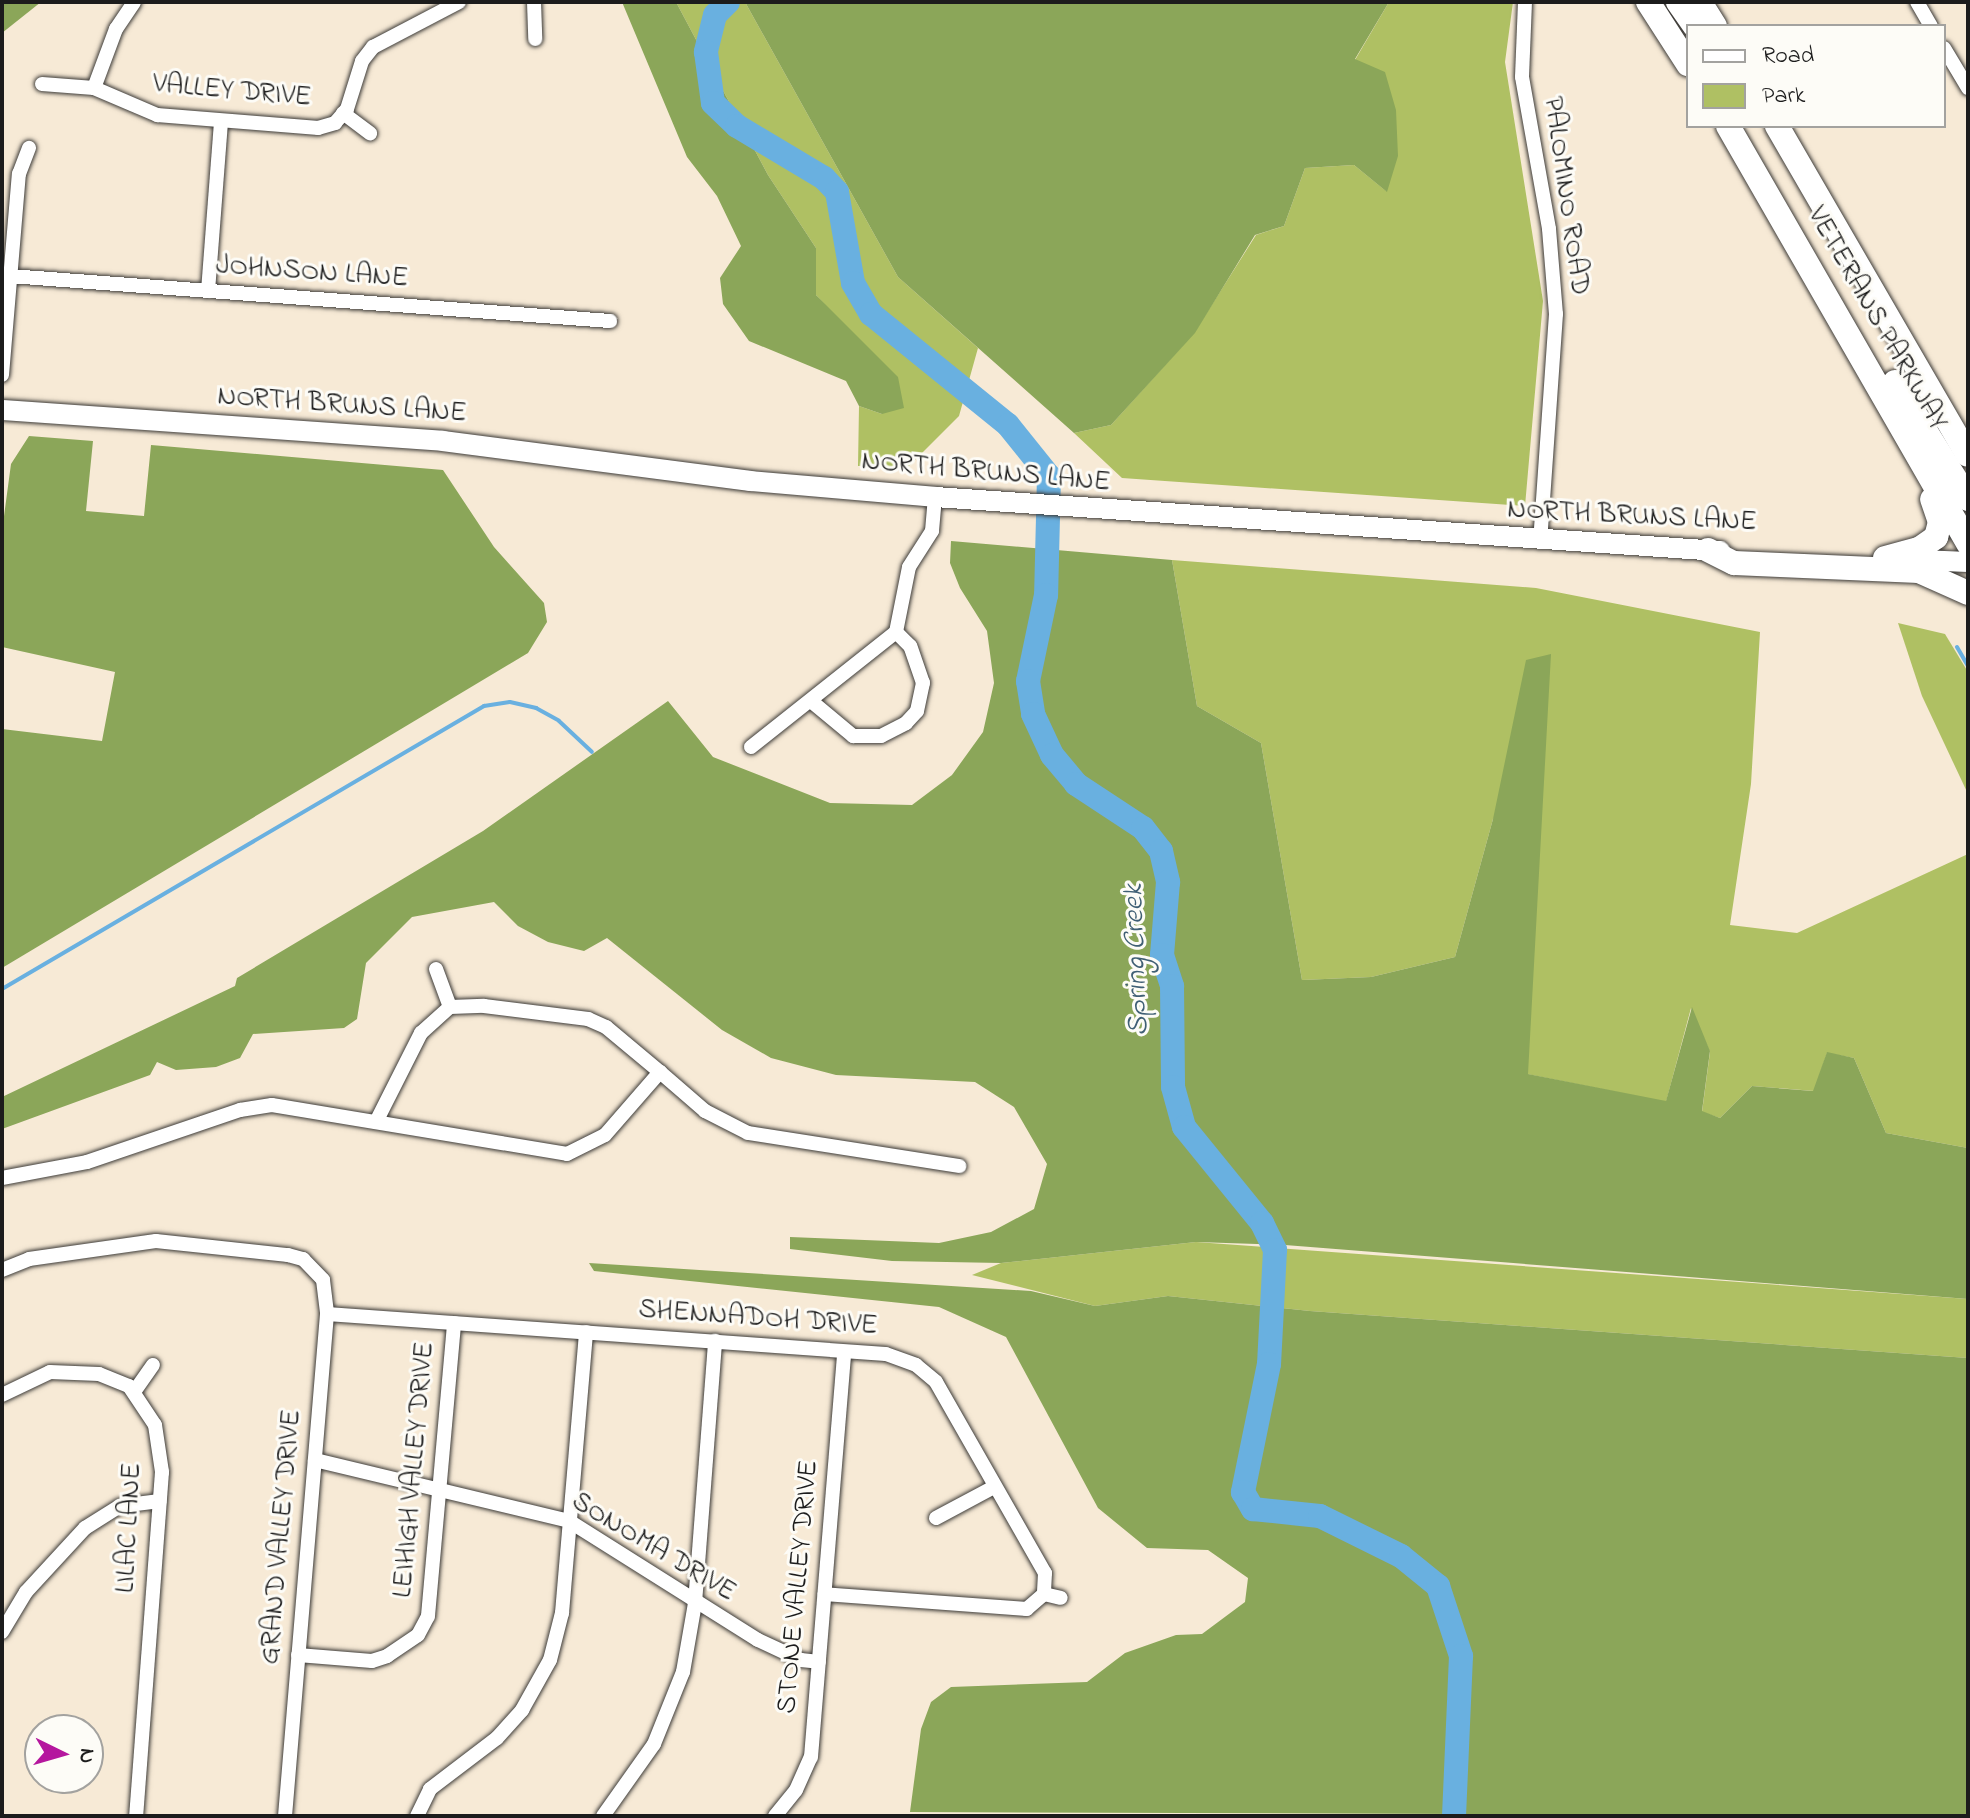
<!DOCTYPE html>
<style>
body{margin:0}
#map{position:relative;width:1970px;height:1818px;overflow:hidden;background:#f7ead6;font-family:"Indie Flower",sans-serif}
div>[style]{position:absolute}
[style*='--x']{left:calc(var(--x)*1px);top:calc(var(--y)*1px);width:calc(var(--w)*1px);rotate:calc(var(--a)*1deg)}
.green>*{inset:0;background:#afc063}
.forest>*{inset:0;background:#8ba659}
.stream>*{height:4px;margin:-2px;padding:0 2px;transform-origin:2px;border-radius:2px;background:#69b0e0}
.river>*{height:24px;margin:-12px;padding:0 12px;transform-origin:12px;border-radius:12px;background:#69b0e0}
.roads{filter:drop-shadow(0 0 2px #3d3b38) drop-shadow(0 0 2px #3d3b38)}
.street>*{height:14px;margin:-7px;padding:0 7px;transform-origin:7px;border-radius:7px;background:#fff}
.secondary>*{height:20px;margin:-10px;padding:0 10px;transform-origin:10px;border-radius:10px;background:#fff}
.highway>*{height:24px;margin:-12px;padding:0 12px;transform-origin:12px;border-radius:12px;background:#fff}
span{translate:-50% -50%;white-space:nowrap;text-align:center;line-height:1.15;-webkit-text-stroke:6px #fdfcf7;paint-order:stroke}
.street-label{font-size:28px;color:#1c1c1c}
.water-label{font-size:30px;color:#3f5f74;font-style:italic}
.frame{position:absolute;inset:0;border:4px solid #1c1c1c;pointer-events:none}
.legend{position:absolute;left:1686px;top:24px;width:260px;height:104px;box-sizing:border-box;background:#fdfcf7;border:2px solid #a3a29f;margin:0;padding:10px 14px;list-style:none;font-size:24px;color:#1c1c1c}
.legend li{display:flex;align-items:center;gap:16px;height:40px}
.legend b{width:40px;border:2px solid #a3a29f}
.north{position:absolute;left:24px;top:1714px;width:80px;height:80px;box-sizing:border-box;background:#fdfcf7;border:2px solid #a3a29f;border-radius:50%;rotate:95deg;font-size:22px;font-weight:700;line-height:32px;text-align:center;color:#1c1c1c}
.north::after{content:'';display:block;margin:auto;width:28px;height:36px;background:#b5179e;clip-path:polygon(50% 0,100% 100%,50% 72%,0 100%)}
</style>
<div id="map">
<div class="green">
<div style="clip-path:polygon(676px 2px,745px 2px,898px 277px,978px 348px,959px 416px,908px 467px,858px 466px,859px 406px,882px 414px,852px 334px,816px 295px,816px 248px,768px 175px)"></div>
<div style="clip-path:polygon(1389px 2px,1513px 2px,1505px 62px,1543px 301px,1525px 506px,1122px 478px,1074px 433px,1111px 425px,1194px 333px,1256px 235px,1284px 226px,1305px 168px,1354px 165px,1386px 191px,1355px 60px)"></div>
<div style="clip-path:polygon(1172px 560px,1536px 588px,1760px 632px,1751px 784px,1730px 925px,1797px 933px,1968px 854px,1968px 1148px,1886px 1133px,1854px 1058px,1827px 1053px,1814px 1091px,1752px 1086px,1720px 1118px,1702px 1112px,1710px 1052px,1691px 1008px,1666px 1102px,1527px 1074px,1542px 775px,1493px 819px,1455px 957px,1371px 977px,1302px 980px,1261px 743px,1197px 706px)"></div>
<div style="clip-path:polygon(1898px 623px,1945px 634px,1968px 672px,1968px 794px,1922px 696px)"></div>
<div style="clip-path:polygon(1196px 1242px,1968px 1299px,1968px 1358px,1310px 1311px,1168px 1296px,1095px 1306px,972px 1275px,1001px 1263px)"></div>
</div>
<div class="forest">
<div style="clip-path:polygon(2px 2px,41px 2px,2px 33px)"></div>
<div style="clip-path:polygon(622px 2px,676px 2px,768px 175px,816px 248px,816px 295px,898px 377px,904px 408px,882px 414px,859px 406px,846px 381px,749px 341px,723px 304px,720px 278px,741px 246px,717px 196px,687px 157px)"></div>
<div style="clip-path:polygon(745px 2px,1389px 2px,1355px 59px,1385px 72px,1396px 110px,1398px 156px,1387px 192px,1354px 165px,1305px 168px,1284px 226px,1255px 235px,1195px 333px,1111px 425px,1074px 433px,898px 277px)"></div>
<div style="clip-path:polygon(29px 436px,93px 441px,86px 511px,144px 516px,151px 445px,443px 470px,494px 547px,544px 603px,547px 622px,528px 653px,2px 968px,2px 729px,102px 741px,115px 672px,2px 647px,2px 531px,11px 464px)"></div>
<div style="clip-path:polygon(951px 541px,1172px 560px,1197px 706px,1261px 743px,1302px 980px,1371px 977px,1455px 957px,1493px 819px,1526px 660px,1551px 654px,1528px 1074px,1666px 1101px,1692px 1007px,1710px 1051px,1702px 1111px,1720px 1118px,1752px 1086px,1813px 1091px,1827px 1052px,1854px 1058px,1886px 1133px,1968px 1148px,1968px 1299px,1285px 1245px,1196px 1242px,1001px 1263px,892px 1261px,790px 1249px,790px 1237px,939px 1243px,991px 1232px,1034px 1209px,1047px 1164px,1014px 1107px,975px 1082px,836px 1075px,771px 1058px,722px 1030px,607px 938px,584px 951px,548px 942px,518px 926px,494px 902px,412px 917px,366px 963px,357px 1019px,344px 1028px,253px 1034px,240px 1058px,216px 1067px,176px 1070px,157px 1062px,150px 1075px,2px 1129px,2px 1097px,235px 986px,237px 978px,483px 831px,668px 701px,713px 757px,830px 803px,912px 805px,952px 775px,983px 732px,994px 683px,987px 631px,960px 588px,950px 563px)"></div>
<div style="clip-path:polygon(589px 1263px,1031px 1291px,1095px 1306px,1168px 1296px,1310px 1311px,1968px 1358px,1968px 1816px,910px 1812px,921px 1729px,931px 1702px,951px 1687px,1087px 1682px,1125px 1653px,1176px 1635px,1202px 1634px,1245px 1602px,1248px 1578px,1208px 1550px,1147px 1548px,1098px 1508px,1006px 1337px,939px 1307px,594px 1271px)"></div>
</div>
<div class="stream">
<div style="--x:1957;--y:647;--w:22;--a:60"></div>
<div style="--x:2;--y:989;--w:559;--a:-30.42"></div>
<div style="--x:484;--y:706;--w:26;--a:-9"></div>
<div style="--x:510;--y:702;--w:27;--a:13"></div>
<div style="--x:536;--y:708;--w:26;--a:29"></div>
<div style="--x:559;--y:721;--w:45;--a:43.2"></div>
</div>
<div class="river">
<div style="--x:728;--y:2;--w:18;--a:135"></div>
<div style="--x:715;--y:15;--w:38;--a:104"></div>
<div style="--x:706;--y:52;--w:51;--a:82.2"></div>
<div style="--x:713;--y:103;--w:33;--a:44"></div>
<div style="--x:737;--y:126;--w:101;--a:30.9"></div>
<div style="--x:824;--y:178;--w:19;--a:47"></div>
<div style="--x:837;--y:192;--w:92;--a:80"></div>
<div style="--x:853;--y:283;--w:36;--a:60"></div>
<div style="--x:871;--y:314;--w:176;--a:39"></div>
<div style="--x:1008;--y:425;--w:65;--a:51.2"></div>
<div style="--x:1049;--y:476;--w:119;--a:91.4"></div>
<div style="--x:1046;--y:595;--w:88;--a:101.8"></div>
<div style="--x:1028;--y:681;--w:33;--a:81"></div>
<div style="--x:1033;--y:714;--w:45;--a:65.1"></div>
<div style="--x:1052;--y:755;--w:38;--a:50"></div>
<div style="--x:1076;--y:784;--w:80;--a:33.3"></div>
<div style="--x:1143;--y:828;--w:29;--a:52"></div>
<div style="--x:1161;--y:851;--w:32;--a:77"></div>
<div style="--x:1168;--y:882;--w:73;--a:94.7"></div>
<div style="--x:1162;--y:955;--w:33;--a:72"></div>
<div style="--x:1172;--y:986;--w:101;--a:89.4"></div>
<div style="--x:1173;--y:1087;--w:41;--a:74.6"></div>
<div style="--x:1184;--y:1127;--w:124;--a:50.9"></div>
<div style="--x:1262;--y:1223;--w:30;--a:64"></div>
<div style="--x:1275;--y:1250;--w:114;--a:93"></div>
<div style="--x:1269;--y:1364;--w:131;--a:101.5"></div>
<div style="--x:1243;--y:1492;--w:20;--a:60"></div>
<div style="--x:1253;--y:1509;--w:67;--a:6"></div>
<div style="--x:1320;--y:1516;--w:90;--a:26.3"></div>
<div style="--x:1401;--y:1556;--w:48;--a:39"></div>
<div style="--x:1438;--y:1586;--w:74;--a:71.8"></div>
<div style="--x:1461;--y:1656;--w:160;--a:92.5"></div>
</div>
<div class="roads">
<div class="street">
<div style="--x:534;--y:2;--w:37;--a:88"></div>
<div style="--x:1525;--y:2;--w:75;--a:92.3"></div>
<div style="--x:1522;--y:77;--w:154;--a:79.9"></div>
<div style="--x:1549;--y:229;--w:85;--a:85.3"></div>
<div style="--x:1556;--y:314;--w:227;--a:94"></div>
<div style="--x:1917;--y:2;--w:28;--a:60"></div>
<div style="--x:1944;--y:48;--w:47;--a:59"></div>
<div style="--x:42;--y:84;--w:52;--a:4.4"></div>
<div style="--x:94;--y:88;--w:69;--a:23.2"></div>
<div style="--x:157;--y:115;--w:162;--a:4.6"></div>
<div style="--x:318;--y:128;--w:18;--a:-16"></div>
<div style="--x:335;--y:123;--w:18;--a:-49"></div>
<div style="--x:347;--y:109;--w:50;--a:-72.6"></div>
<div style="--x:362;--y:61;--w:18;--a:-52"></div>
<div style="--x:373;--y:47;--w:97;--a:-27.6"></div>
<div style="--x:94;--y:88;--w:63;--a:-69.6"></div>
<div style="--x:116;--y:29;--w:32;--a:-56"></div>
<div style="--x:343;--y:113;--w:34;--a:37"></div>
<div style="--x:10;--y:276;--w:602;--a:4.29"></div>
<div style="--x:208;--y:291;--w:170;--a:-85.6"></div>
<div style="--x:2;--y:375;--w:202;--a:-85.2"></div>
<div style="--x:19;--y:174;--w:28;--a:-69"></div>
<div style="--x:811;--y:701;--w:55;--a:39.8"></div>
<div style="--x:853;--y:736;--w:28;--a:0"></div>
<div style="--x:881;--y:736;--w:28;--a:-27"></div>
<div style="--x:906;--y:723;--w:16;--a:-47"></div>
<div style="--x:917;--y:711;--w:29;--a:-78"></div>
<div style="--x:923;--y:683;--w:39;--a:-109"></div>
<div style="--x:910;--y:646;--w:20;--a:-135"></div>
<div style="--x:751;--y:747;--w:185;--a:-38.4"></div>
<div style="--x:896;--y:632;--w:66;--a:-78.7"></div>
<div style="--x:909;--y:567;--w:43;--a:-57.4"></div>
<div style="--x:932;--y:531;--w:34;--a:-85"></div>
<div style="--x:436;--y:969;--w:40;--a:69.8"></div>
<div style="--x:376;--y:1122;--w:100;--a:-63.2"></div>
<div style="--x:421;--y:1033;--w:39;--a:-42"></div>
<div style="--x:450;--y:1007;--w:34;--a:-2"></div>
<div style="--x:484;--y:1006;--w:105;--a:7.1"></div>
<div style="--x:588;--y:1019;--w:20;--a:24"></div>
<div style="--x:606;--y:1027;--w:70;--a:39.8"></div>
<div style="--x:2;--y:1178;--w:86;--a:-10.7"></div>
<div style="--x:87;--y:1162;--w:162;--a:-18.8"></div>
<div style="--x:240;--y:1110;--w:32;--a:-9"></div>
<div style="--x:272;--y:1105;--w:299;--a:9.4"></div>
<div style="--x:567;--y:1154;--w:42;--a:-26.6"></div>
<div style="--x:605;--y:1135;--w:84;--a:-48.9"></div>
<div style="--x:660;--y:1072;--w:60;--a:40.9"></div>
<div style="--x:705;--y:1111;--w:48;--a:27.1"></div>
<div style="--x:748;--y:1133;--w:214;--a:8.9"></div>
<div style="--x:2;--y:1270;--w:29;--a:-22"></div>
<div style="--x:29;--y:1259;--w:128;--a:-8.1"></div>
<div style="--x:156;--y:1241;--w:133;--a:6.1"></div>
<div style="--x:288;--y:1255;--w:16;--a:15"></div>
<div style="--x:303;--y:1259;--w:29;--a:46"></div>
<div style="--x:323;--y:1280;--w:34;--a:83"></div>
<div style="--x:327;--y:1314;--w:504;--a:94.78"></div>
<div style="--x:327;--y:1314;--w:560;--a:4.09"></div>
<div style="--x:886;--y:1354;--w:32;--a:20"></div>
<div style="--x:916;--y:1365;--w:26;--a:40"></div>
<div style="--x:936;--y:1382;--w:220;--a:60.3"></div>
<div style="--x:1045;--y:1573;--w:21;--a:93"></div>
<div style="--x:1044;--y:1594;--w:23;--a:139"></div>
<div style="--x:1027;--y:1609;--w:203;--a:-175.8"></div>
<div style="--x:134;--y:1392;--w:33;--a:-55"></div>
<div style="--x:2;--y:1395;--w:53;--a:-25.6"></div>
<div style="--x:50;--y:1372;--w:49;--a:2.3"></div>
<div style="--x:99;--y:1374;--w:32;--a:22"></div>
<div style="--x:129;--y:1386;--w:47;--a:56.3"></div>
<div style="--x:155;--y:1425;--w:48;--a:81.5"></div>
<div style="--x:162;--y:1472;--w:345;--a:94.3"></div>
<div style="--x:315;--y:1460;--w:261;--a:13.5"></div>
<div style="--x:569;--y:1521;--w:223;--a:32.2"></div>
<div style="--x:758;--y:1640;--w:47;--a:24.9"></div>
<div style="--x:801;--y:1660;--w:18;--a:6"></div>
<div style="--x:936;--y:1518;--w:66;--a:-28.1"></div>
<div style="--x:1044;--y:1594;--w:17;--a:13"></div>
<div style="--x:2;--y:1632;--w:47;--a:-59"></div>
<div style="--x:26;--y:1592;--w:87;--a:-47.3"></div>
<div style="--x:85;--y:1528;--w:41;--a:-32.2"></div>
<div style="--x:120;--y:1506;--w:40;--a:-7.1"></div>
<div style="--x:298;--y:1655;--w:74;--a:4.6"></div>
<div style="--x:372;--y:1661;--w:16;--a:-18"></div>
<div style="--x:387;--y:1656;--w:37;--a:-34"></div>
<div style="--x:418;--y:1635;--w:21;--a:-62"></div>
<div style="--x:428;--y:1616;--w:294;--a:-84.9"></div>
<div style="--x:417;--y:1816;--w:30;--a:-64"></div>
<div style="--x:430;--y:1789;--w:84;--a:-37.3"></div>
<div style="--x:497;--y:1738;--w:38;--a:-48"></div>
<div style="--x:522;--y:1710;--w:57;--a:-60.8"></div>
<div style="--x:550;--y:1660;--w:49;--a:-75.7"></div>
<div style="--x:562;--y:1613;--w:282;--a:-85.1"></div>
<div style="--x:603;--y:1816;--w:88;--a:-54.7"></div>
<div style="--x:654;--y:1744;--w:78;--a:-68.1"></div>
<div style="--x:683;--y:1672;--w:70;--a:-80.1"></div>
<div style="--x:695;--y:1603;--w:263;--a:-85.6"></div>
<div style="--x:775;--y:1816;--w:33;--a:-51"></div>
<div style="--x:796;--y:1790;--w:36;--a:-66"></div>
<div style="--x:811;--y:1757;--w:406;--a:-85.3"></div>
</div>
<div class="secondary">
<div style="--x:2;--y:410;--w:442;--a:4"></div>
<div style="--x:443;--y:441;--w:310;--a:7.4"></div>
<div style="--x:750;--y:481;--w:186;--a:4.9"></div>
<div style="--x:935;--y:497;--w:787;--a:3.94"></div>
<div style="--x:1896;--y:559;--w:72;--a:2.4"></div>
</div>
<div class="highway">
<div style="--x:1648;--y:2;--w:74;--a:57.2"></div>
<div style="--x:1678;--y:2;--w:29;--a:55"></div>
<div style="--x:1700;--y:2;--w:28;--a:58"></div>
<div style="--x:1728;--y:126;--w:482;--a:60.1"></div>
<div style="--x:1777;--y:126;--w:380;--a:59.9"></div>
<div style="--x:1895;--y:382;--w:138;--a:58"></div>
<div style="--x:1708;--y:550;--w:29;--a:27"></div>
<div style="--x:1734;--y:563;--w:185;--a:2.5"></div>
<div style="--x:1919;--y:571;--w:54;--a:24.2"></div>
<div style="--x:1885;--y:558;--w:35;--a:-15"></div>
<div style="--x:1919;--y:549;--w:21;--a:-35"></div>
<div style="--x:1936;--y:537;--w:16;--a:-75"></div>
<div style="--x:1940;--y:522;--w:24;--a:-109"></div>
</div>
</div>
<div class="street-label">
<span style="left:232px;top:92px;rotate:5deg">VALLEY DRIVE</span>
<span style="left:1565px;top:196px;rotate:82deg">PALOMINO ROAD</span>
<span style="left:312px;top:273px;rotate:4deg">JOHNSON LANE</span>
<span style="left:1876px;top:319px;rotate:60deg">VETERANS PARKWAY</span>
<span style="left:342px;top:406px;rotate:4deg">NORTH BRUNS LANE</span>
<span style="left:986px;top:473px;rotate:5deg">NORTH BRUNS LANE</span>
<span style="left:1632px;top:517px;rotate:3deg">NORTH BRUNS LANE</span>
<span style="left:758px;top:1319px;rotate:4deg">SHENNADOH DRIVE</span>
<span style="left:415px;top:1470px;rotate:-85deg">LEIHIGH VALLEY DRIVE</span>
<span style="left:130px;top:1528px;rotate:-87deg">LILAC LANE</span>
<span style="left:282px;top:1537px;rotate:-85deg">GRAND VALLEY DRIVE</span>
<span style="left:653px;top:1548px;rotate:31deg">SONOMA DRIVE</span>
<span style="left:799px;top:1587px;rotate:-85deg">STONE VALLEY DRIVE</span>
</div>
<div class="water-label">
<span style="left:1137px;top:960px;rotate:-92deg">Spring Creek</span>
</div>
<div class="frame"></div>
<ul class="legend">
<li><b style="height:10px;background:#fff"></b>Road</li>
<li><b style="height:22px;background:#afc063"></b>Park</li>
</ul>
<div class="north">N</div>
</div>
